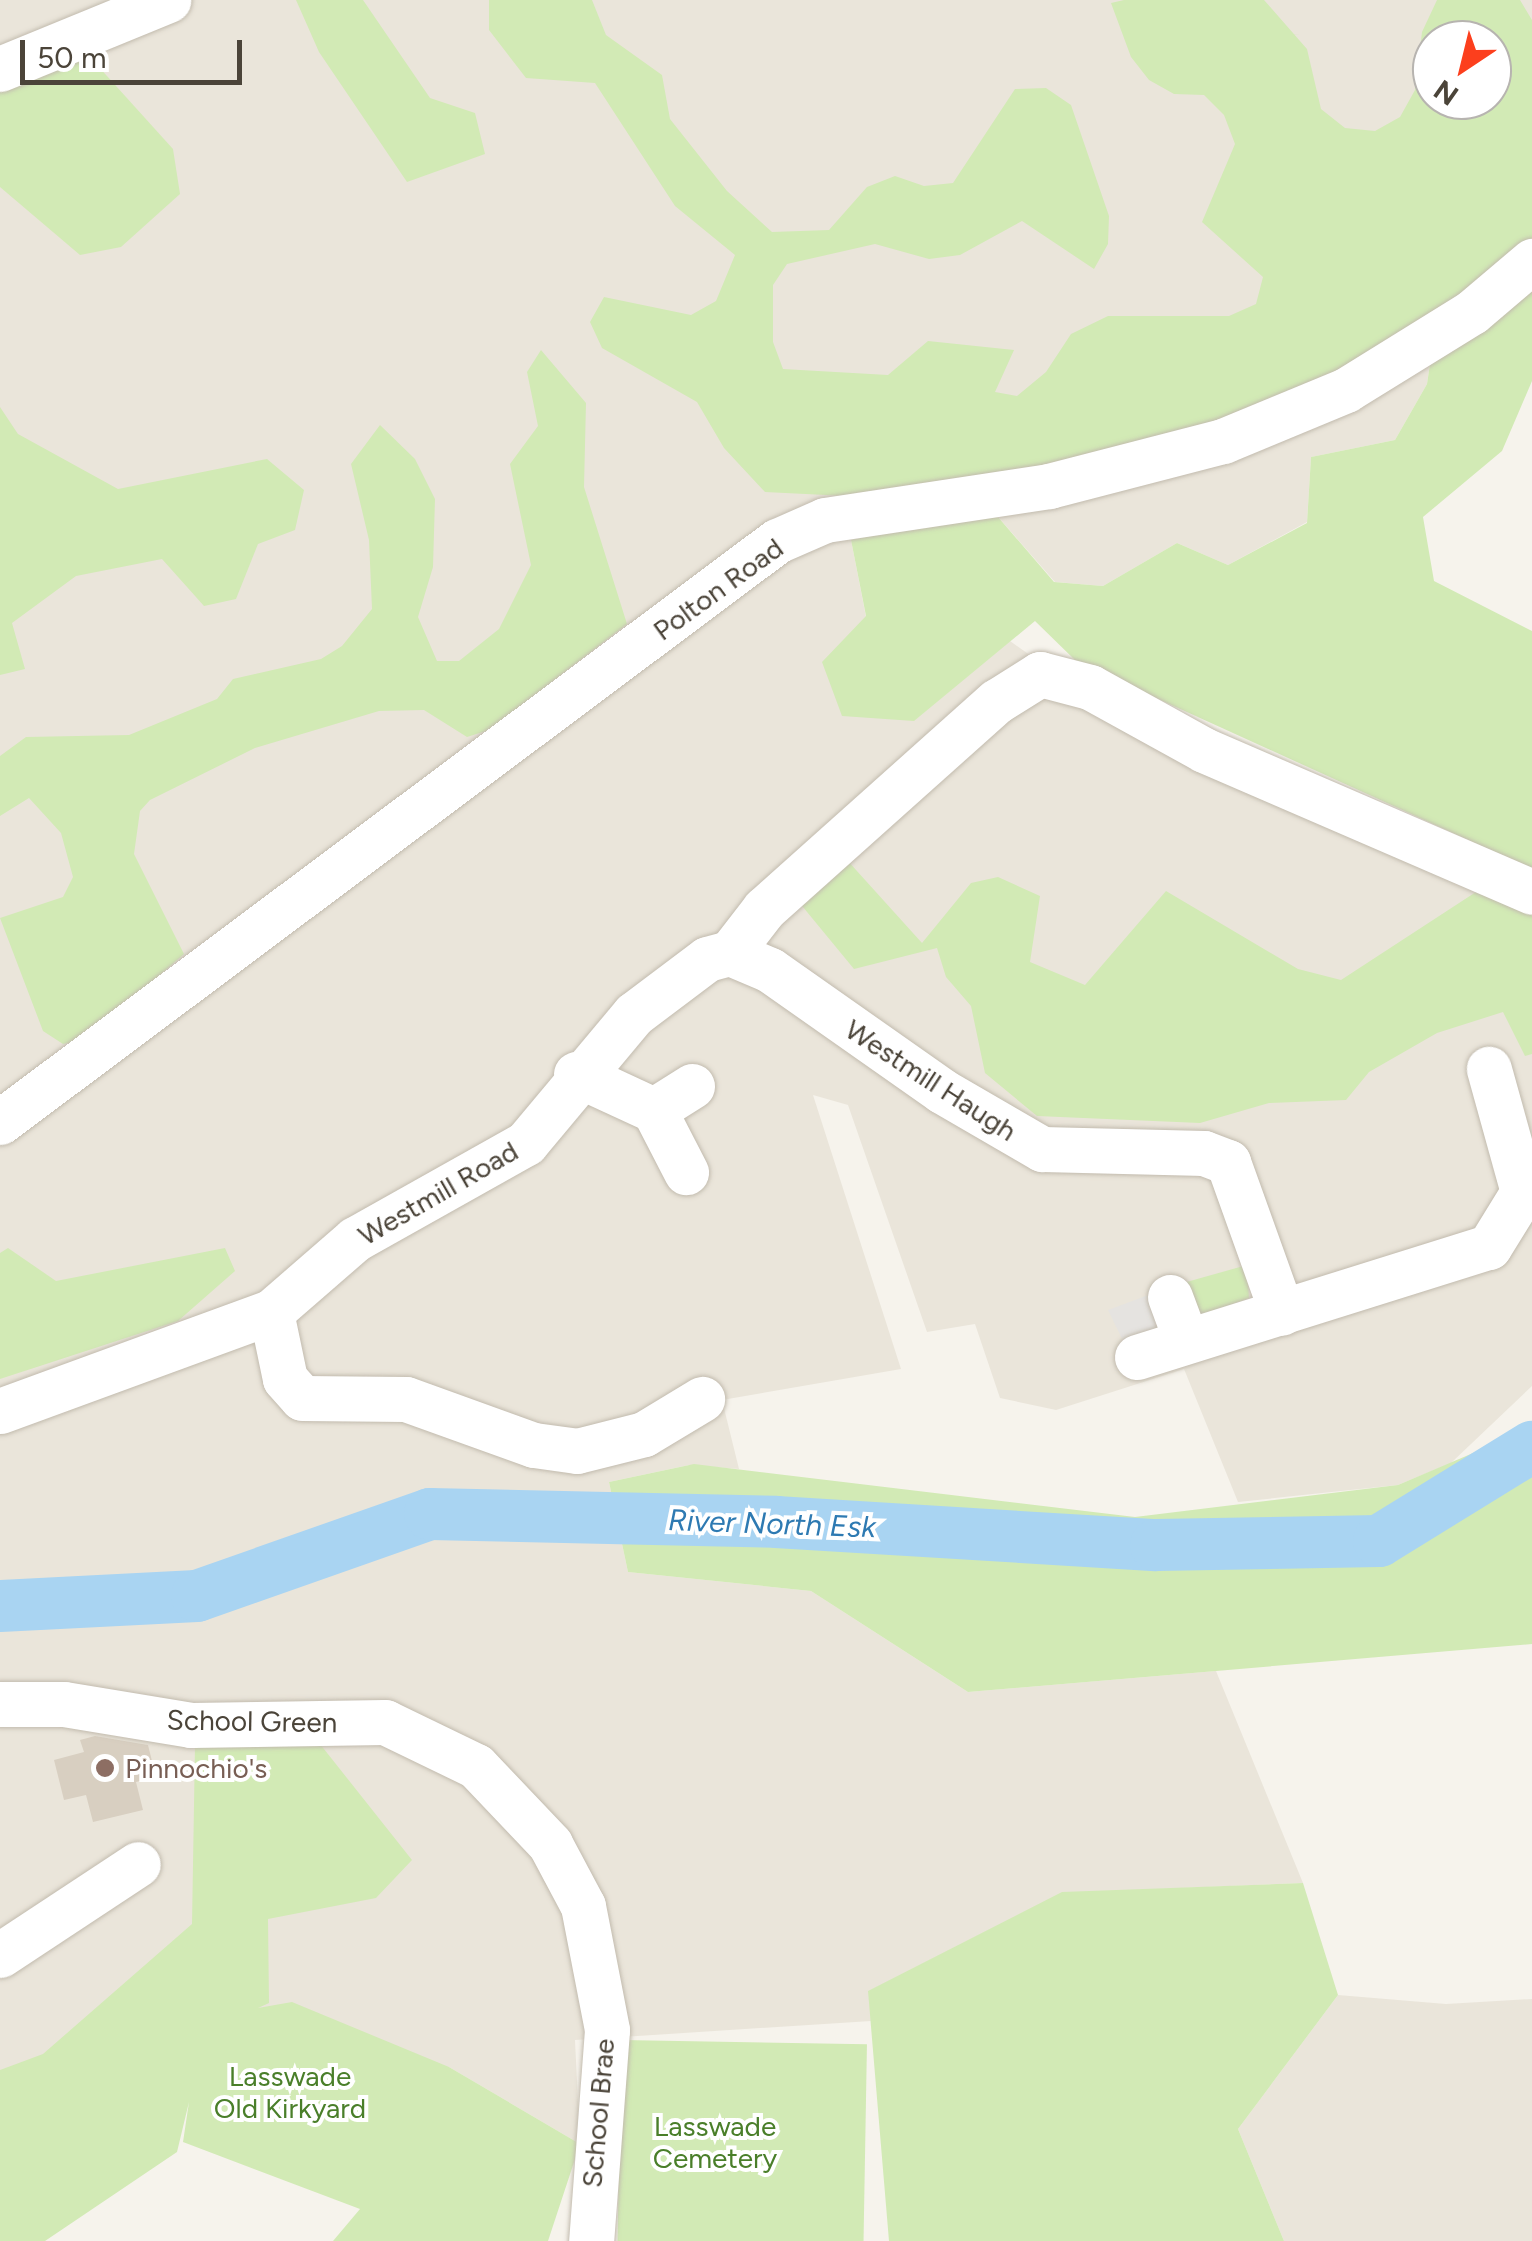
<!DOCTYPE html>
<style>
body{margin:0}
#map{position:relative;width:1532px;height:2241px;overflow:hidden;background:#f6f3ec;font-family:Figtree,sans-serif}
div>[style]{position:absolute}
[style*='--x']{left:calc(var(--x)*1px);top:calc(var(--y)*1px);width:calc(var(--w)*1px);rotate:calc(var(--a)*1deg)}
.residential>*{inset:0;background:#eae5da}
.green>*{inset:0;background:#d2eab5;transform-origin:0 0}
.parking>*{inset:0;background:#e5e3e0}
.river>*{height:52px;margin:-26px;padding:0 26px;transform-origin:26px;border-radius:26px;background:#a9d4f2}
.building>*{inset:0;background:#d8cfc1}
.roads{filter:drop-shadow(0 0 2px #c2bbae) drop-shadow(0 0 2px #c2bbae)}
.minor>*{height:45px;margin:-22.5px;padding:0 22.5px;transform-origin:22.5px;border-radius:22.5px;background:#fff}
.dots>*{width:28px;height:28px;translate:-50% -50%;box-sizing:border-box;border:5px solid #fff;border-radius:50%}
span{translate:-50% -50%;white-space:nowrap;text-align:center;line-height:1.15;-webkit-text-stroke:8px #fff;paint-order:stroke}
.street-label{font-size:28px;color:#4b4439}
.education-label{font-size:28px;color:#785e54}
.left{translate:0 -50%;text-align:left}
.park-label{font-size:28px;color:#4a7f2a}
.water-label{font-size:30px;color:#2e7ab2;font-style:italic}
.north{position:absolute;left:1412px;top:20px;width:100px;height:100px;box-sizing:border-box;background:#fff;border:2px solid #b7b4b0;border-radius:50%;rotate:215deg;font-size:28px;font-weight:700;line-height:40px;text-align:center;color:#4b4439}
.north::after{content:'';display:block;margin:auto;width:35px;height:45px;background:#fc3f1d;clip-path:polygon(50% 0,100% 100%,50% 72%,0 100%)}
.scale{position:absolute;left:20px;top:40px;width:222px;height:45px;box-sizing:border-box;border:5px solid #4b4439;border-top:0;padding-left:12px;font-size:30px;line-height:35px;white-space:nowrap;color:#4b4439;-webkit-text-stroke:8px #fff;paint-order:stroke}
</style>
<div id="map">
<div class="residential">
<div style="clip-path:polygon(evenodd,0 0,1532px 0,1532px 245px,1431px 357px,1427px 384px,1395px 440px,1311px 457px,1307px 522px,1228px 565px,1177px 543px,1103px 586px,1055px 582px,992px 510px,851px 540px,866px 617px,913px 721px,1010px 641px,1136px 730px,1532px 913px,1532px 1386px,1451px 1463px,1398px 1485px,1238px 1502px,1184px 1369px,1056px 1410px,1000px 1398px,975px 1324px,927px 1332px,848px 1105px,813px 1095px,901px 1369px,722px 1400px,739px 1469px,689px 1465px,609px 1482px,628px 1572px,811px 1591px,968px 1692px,1216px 1671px,1303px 1883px,1062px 1893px,869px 1991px,871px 2021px,575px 2040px,580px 2144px,449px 2067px,0 2102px,0 0,1432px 40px,1492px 40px,1492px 100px,1432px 100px,1432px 40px)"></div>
<div style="clip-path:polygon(1338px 1995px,1446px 2004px,1532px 1999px,1532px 2241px,1284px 2241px,1238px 2129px)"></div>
</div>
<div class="green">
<div style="clip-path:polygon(296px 0,363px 0,430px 98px,475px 113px,485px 154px,407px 182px,319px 52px)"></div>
<div style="clip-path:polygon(evenodd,489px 0,592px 0,606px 35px,662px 75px,670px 119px,727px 191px,772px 232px,829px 230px,867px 187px,895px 176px,924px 186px,953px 183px,1015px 89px,1046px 88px,1071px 105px,1109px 216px,1108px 244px,1094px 269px,1022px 221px,960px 255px,929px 259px,875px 244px,787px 264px,773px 285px,773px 342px,783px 369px,888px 375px,928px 341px,1014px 350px,995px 392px,1017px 396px,1046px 372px,1071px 334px,1108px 316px,1229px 316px,1256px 304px,1263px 277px,1202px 222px,1235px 144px,1224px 115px,1204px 95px,1174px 94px,1149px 80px,1131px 57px,1111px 3px,1124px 0,1264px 0,1307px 49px,1321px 109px,1345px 128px,1375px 131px,1400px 117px,1415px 90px,1422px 32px,1437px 0,1520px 0,1532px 20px,1532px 245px,1493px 282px,1350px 365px,1179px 436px,1045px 469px,846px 496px,765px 492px,724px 448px,697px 402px,602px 348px,590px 322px,604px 297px,691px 315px,716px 301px,735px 255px,675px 206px,595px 83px,526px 78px,489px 30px,489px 0,1432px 40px,1492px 40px,1492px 100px,1432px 100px,1432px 40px)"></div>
<div style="clip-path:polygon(88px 55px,173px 149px,180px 194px,121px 247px,80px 255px,0 187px,0 85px)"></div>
<div style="clip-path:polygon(1532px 275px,1532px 381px,1502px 451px,1423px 517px,1434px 581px,1532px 631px,1532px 869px,1077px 662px,1035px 621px,914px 721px,842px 716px,822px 662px,866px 616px,851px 540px,992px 510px,1054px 582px,1103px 586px,1177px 543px,1228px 565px,1307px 523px,1311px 457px,1395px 440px,1427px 384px,1431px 357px)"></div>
<div style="clip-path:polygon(541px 350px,586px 403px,584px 487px,627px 624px,489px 730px,467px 737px,424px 710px,379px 711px,255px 748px,150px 800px,140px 811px,134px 854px,184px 954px,86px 1039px,63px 1044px,43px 1031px,0 918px,63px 897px,73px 877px,61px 833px,29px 798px,0 816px,0 756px,26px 737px,129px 735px,217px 699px,233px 679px,321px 659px,342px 646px,372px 609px,369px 540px,351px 464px,380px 425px,415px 459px,435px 499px,433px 567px,418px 617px,437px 661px,459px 661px,499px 629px,531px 565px,510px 464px,538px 426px,527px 372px)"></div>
<div style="clip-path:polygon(0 407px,18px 434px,118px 489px,267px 459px,304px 490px,295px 530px,258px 544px,236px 599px,204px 606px,162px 559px,76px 576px,12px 623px,25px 669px,0 675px)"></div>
<div style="clip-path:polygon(847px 860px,922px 943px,971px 883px,998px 877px,1040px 896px,1030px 962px,1085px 985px,1166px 891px,1298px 969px,1341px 980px,1479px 890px,1532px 913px,1532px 1054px,1525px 1056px,1503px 1012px,1437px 1033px,1369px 1072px,1346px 1100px,1269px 1103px,1200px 1123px,1037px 1116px,985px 1073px,971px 1006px,946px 977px,937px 948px,854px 969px,798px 901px)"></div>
<div style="clip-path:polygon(8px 1248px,56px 1281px,225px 1248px,235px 1271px,178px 1321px,0 1379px,0 1253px)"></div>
<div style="clip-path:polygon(1247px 1265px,1249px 1298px,1203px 1315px,1193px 1311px,1183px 1283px)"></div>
<div style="clip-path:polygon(1532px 1428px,1532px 1644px,968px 1692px,811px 1591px,628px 1572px,609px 1482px,694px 1464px,1135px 1517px,1398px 1485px)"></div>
<div style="clip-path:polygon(320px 1744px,412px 1860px,376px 1898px,268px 1919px,269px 2003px,258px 2008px,292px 2002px,449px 2067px,580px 2144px,548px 2241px,333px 2241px,360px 2209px,183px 2142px,189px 2102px,177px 2152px,45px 2241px,0 2241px,0 2070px,43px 2054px,192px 1924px,195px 1745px)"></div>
<div style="clip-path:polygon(1303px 1883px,1338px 1995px,1238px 2129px,1284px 2241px,889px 2241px,868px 1991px,1062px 1892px)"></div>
<div style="left:621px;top:2040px;width:246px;height:201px;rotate:1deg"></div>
</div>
<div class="parking">
<div style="clip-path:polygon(1154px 1293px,1163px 1319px,1155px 1336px,1126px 1347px,1108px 1310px)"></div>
</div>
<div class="river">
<div style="--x:0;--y:1606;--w:197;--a:-2.9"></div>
<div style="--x:197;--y:1596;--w:247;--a:-19.4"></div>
<div style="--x:430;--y:1514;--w:346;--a:1.3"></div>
<div style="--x:776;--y:1522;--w:381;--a:3.5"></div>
<div style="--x:1156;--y:1545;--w:223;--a:-1"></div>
<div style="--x:1379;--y:1541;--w:180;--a:-31.6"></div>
</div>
<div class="building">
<div style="clip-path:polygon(95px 1736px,148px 1745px,156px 1777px,136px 1782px,143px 1810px,93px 1822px,86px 1795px,64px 1800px,54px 1760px,84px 1752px,80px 1740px)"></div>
</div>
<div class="roads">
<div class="minor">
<div style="--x:0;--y:69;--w:182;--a:-22.3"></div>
<div style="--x:730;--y:953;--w:43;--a:23"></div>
<div style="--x:770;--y:970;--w:210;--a:35.1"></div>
<div style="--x:942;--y:1091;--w:116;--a:30.1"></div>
<div style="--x:1042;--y:1149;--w:162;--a:1.4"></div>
<div style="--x:1204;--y:1153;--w:26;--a:21"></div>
<div style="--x:1228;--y:1162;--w:160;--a:70.3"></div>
<div style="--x:576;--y:1074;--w:86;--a:24.8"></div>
<div style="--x:654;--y:1110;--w:70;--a:62.7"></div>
<div style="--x:654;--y:1110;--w:45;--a:-32.3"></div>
<div style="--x:0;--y:1122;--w:970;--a:-36.79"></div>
<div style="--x:777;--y:541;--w:52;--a:-23.6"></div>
<div style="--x:825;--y:520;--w:227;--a:-8.6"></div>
<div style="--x:1049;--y:486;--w:180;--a:-14.5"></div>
<div style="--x:1223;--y:441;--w:133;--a:-22.5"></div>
<div style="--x:1346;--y:390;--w:148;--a:-31.8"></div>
<div style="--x:1472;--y:312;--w:79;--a:-40.4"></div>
<div style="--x:1170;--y:1297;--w:46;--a:69.6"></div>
<div style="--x:271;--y:1312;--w:68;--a:78.2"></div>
<div style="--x:285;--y:1379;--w:25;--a:48"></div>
<div style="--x:302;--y:1398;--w:104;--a:0.6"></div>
<div style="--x:406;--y:1399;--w:136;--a:19.8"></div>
<div style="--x:534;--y:1445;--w:43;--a:7.9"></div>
<div style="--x:577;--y:1451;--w:69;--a:-14.2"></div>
<div style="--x:644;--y:1434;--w:68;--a:-31.1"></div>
<div style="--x:1137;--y:1357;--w:369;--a:-17.4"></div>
<div style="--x:1489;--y:1247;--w:65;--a:-58.3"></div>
<div style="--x:1523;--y:1192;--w:128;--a:-105.5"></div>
<div style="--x:0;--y:1411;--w:289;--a:-20.1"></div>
<div style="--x:271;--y:1312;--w:111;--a:-41"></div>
<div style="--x:355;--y:1239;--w:196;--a:-29.3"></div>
<div style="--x:526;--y:1143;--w:168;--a:-50.1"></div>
<div style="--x:634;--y:1014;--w:91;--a:-37"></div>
<div style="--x:707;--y:959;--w:24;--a:-15"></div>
<div style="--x:730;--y:953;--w:56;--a:-52.3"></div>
<div style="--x:764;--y:909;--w:312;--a:-41.8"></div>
<div style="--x:997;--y:701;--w:51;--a:-32.1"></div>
<div style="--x:1040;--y:674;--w:52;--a:14.6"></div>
<div style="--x:1090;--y:687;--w:130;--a:28.9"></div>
<div style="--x:1204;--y:750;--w:357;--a:23.4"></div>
<div style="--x:0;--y:1704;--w:64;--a:0"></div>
<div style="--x:64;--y:1704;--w:129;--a:9.4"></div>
<div style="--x:191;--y:1725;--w:194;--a:-0.9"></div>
<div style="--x:385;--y:1722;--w:101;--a:25.8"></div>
<div style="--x:476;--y:1766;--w:108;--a:46.5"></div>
<div style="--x:550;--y:1844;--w:70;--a:62"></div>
<div style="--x:583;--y:1906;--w:126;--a:79"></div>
<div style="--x:607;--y:2030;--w:212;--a:94.3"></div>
<div style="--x:0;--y:1955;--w:165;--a:-33.4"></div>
</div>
</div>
<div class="dots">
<div style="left:105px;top:1768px;background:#8d6e63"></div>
</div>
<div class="street-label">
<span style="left:718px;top:589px;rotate:-36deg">Polton Road</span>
<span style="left:931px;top:1080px;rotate:33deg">Westmill Haugh</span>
<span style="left:438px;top:1193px;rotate:-30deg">Westmill Road</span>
<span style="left:252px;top:1721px;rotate:1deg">School Green</span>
<span style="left:598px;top:2113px;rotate:-85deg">School Brae</span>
</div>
<div class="education-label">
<span class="left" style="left:125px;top:1768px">Pinnochio's</span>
</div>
<div class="park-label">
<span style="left:290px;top:2092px">Lasswade<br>Old Kirkyard</span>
<span style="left:715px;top:2142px">Lasswade<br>Cemetery</span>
</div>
<div class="water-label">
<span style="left:772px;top:1524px;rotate:2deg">River North Esk</span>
</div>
<div class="north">N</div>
<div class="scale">50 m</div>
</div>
